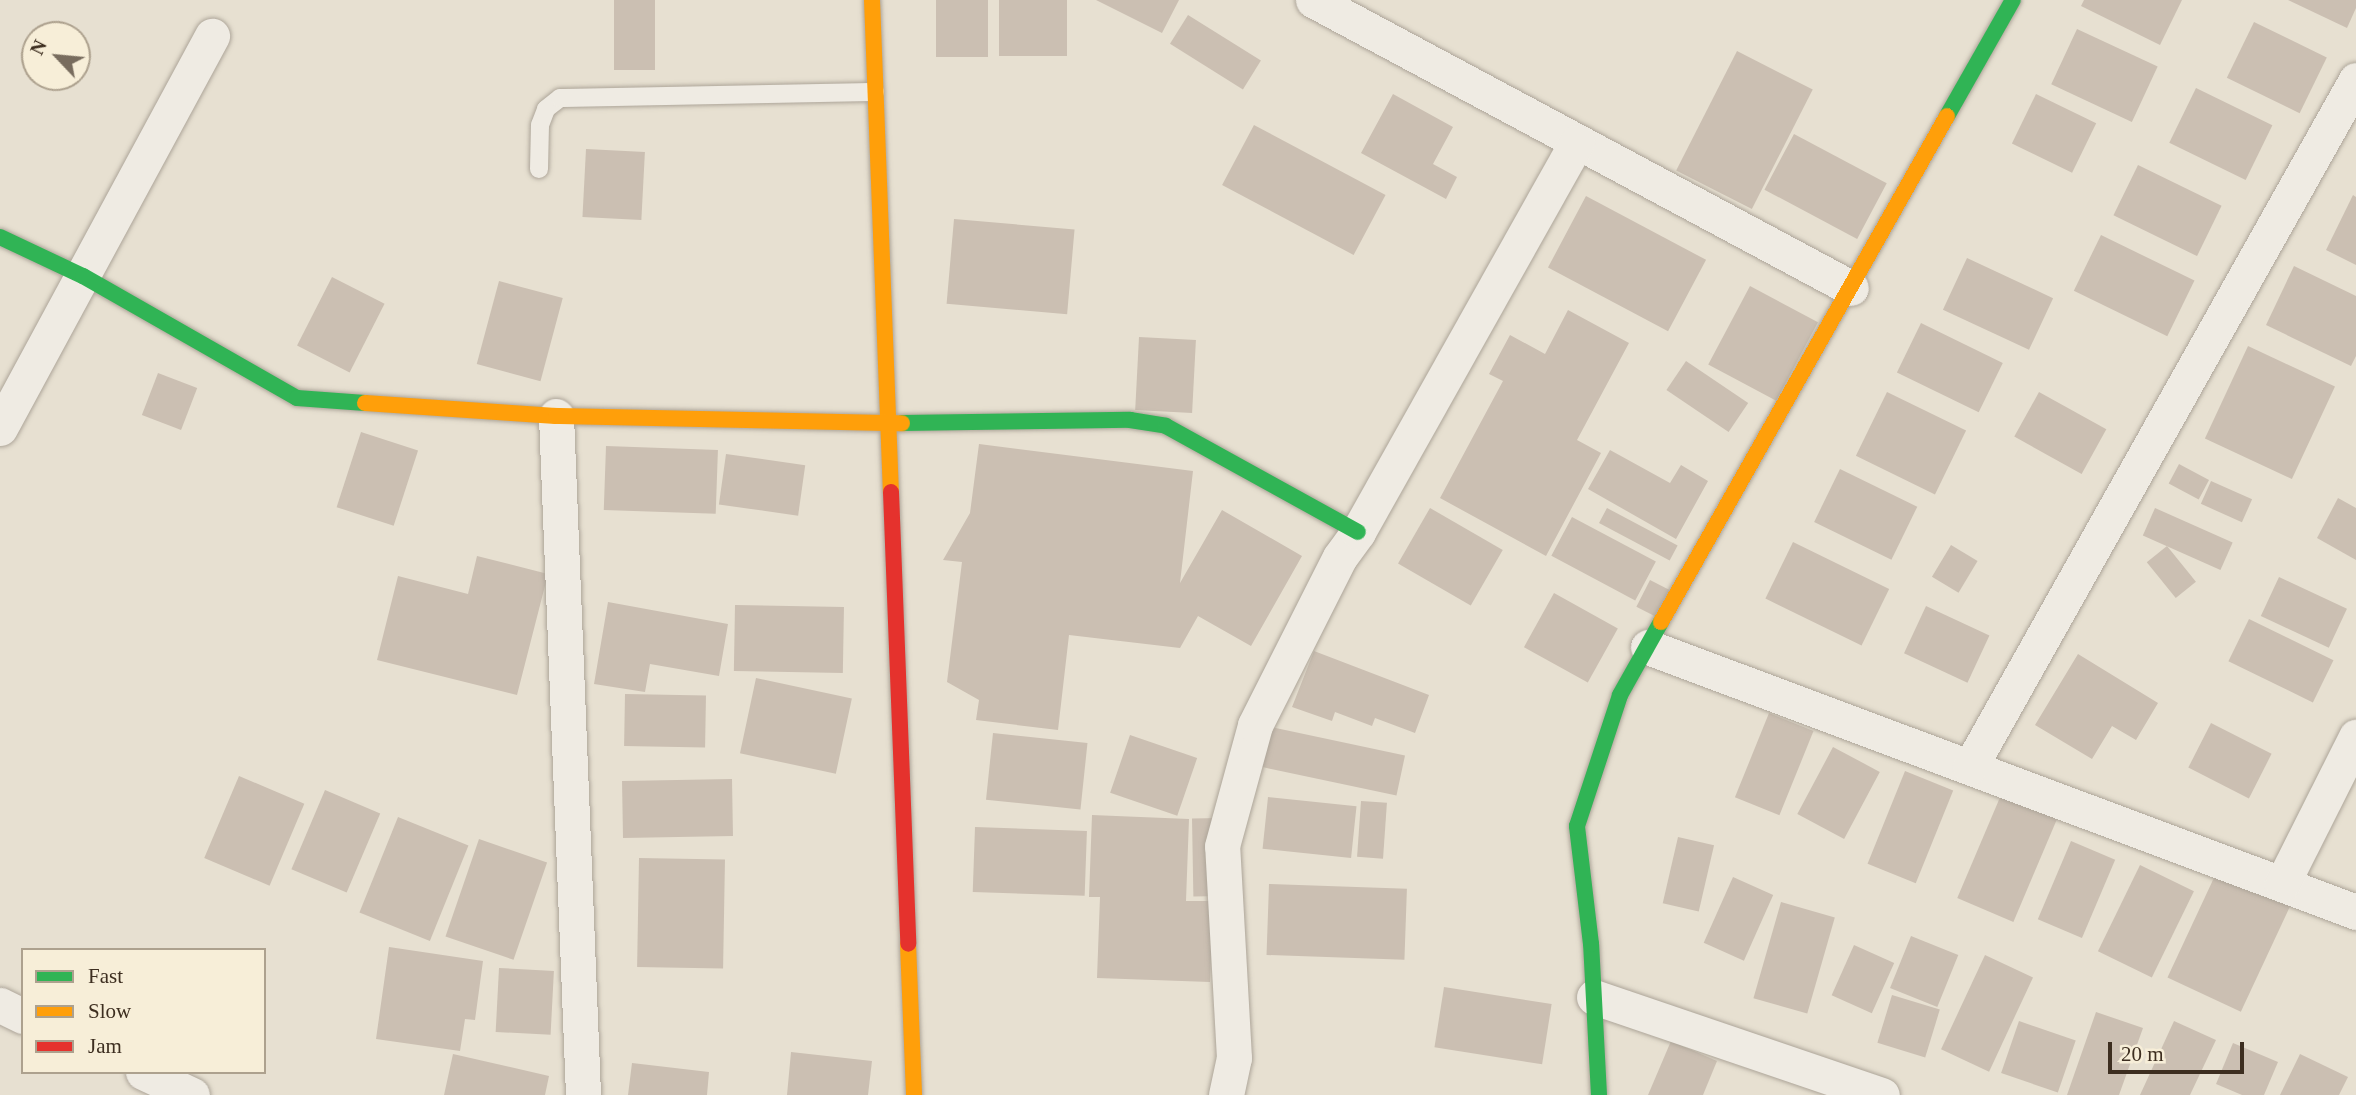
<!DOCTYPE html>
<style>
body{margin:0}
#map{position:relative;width:2356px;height:1095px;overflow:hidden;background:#e7e0d1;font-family:Georgia,serif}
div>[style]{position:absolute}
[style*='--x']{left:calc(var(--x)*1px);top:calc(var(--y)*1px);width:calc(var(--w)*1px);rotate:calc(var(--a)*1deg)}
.building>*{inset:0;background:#cbbfb2;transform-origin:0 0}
.roads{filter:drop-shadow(0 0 2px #ada599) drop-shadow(0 0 2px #ada599)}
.lane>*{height:18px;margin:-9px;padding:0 9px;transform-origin:9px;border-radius:9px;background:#efebe3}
.street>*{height:35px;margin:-17.5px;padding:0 17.5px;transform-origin:17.5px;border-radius:17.5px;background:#efebe3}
.fast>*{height:16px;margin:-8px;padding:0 8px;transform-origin:8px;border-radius:8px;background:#30b455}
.slow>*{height:16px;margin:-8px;padding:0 8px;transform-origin:8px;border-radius:8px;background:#ff9f0a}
.jam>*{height:16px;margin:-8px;padding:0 8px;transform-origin:8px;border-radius:8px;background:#e5322d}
span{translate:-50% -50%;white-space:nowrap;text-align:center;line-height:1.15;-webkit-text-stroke:7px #f7eed8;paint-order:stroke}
.legend{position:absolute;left:21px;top:948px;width:245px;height:126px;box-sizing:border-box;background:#f7eed8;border:2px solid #ada18e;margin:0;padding:9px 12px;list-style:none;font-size:21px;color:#3d2e20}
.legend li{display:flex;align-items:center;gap:14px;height:35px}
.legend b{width:35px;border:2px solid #ada18e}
.north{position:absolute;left:21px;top:21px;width:70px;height:70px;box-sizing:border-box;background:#f7eed8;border:2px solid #ada18e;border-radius:50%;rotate:296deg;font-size:19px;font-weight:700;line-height:28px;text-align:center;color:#3d2e20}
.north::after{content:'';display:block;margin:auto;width:24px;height:32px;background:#786c5e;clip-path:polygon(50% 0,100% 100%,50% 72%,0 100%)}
.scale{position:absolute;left:2108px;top:1042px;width:136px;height:32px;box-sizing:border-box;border:4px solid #3d2e20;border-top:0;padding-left:9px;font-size:21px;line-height:24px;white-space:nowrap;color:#3d2e20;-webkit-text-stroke:5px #f7eed8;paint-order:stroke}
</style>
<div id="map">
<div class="building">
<div style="left:614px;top:0;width:41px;height:70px"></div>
<div style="left:936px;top:0;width:52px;height:57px"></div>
<div style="left:999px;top:0;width:68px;height:56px"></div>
<div style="clip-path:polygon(1096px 0,1179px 0,1162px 33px)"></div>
<div style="clip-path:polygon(2084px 0,2182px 0,2160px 45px,2081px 6px)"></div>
<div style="clip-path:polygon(2288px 0,2356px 0,2356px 8px,2347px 28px)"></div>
<div style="left:1188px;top:15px;width:86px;height:34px;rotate:32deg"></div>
<div style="left:2254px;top:22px;width:81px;height:62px;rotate:26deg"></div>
<div style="left:2077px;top:29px;width:89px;height:61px;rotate:25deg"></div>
<div style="left:1737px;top:51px;width:85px;height:134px;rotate:27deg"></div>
<div style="left:2196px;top:88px;width:85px;height:61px;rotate:26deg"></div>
<div style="clip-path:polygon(1393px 94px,1453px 127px,1433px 164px,1457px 177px,1446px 199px,1361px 153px)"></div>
<div style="left:2036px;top:94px;width:67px;height:55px;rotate:26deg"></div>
<div style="left:1254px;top:125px;width:149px;height:68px;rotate:28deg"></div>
<div style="left:1794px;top:134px;width:105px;height:63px;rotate:28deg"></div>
<div style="left:586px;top:149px;width:59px;height:68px;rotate:3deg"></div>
<div style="left:2138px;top:165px;width:93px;height:56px;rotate:26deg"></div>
<div style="clip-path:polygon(2353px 195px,2356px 197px,2356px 265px,2326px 250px)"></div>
<div style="left:1586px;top:196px;width:136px;height:81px;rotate:28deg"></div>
<div style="left:954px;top:219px;width:121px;height:85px;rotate:5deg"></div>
<div style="left:2101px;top:235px;width:104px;height:62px;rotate:26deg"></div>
<div style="left:1967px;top:258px;width:95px;height:57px;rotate:25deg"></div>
<div style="clip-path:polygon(2294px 266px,2356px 296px,2356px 356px,2351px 366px,2266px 325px)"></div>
<div style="left:332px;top:277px;width:59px;height:77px;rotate:27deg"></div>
<div style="left:499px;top:281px;width:66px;height:86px;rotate:15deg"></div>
<div style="left:1750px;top:286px;width:77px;height:89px;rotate:28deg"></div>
<div style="clip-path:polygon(1568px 310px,1629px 343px,1577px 440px,1601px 453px,1546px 556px,1440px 498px,1503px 381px,1489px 374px,1510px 335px,1545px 354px)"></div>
<div style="left:1921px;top:323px;width:91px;height:55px;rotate:26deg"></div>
<div style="left:1139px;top:337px;width:57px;height:73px;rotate:3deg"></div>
<div style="left:2248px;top:346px;width:96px;height:102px;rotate:25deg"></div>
<div style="left:1686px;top:361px;width:75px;height:35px;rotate:34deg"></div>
<div style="left:158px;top:373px;width:42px;height:45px;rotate:21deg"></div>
<div style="left:1887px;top:392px;width:88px;height:71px;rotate:26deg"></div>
<div style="left:2039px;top:392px;width:77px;height:51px;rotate:29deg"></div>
<div style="left:361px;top:432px;width:60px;height:79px;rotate:18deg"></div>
<div style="clip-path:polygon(979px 444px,1193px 471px,1180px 583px,1222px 510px,1302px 556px,1251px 646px,1198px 616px,1180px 648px,1069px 635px,1058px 730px,976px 720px,979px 700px,947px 682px,962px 562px,943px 560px,970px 513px)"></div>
<div style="left:606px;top:446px;width:112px;height:64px;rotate:2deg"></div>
<div style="clip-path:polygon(1610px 450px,1670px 483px,1681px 465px,1708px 481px,1676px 539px,1588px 489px)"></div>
<div style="left:726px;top:454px;width:80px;height:51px;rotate:8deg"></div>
<div style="left:2179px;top:464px;width:34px;height:22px;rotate:28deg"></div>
<div style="left:1840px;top:469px;width:86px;height:59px;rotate:26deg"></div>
<div style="left:2211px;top:481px;width:45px;height:25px;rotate:24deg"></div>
<div style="clip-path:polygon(2338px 498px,2356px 508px,2356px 560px,2317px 538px)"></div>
<div style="left:1430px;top:508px;width:84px;height:64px;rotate:30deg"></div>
<div style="left:1607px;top:508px;width:80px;height:17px;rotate:28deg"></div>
<div style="left:2155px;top:508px;width:85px;height:30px;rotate:24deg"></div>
<div style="left:1572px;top:517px;width:95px;height:44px;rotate:28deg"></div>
<div style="left:1793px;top:542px;width:107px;height:63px;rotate:26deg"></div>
<div style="left:1951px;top:545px;width:31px;height:37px;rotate:31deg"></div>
<div style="left:2167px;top:546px;width:46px;height:26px;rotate:51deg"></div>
<div style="clip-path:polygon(477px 556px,548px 574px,517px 695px,377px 660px,398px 576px,468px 594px)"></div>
<div style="left:2279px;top:577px;width:75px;height:43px;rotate:25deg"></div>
<div style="left:1650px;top:580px;width:28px;height:30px;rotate:27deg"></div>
<div style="left:1554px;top:593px;width:73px;height:62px;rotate:29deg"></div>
<div style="clip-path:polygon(608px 602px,728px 624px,719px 676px,650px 664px,645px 692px,594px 684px)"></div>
<div style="left:735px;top:605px;width:109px;height:66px;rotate:1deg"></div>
<div style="left:1926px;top:606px;width:70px;height:52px;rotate:25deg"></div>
<div style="left:2249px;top:619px;width:94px;height:47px;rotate:26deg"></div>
<div style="clip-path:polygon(1314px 651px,1429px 695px,1415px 733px,1375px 718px,1372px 726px,1335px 712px,1332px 721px,1292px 707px)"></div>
<div style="clip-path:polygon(2078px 654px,2158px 703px,2136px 740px,2112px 726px,2092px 759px,2035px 725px)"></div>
<div style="left:756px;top:678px;width:98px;height:77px;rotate:12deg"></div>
<div style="left:625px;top:694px;width:81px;height:52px;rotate:1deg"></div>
<div style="left:1769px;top:713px;width:48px;height:91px;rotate:22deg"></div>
<div style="left:2211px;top:723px;width:68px;height:50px;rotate:27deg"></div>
<div style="left:1271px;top:727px;width:137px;height:41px;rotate:12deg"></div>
<div style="left:993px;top:733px;width:95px;height:67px;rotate:6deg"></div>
<div style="left:1130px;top:735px;width:71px;height:61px;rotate:19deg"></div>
<div style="left:1833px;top:747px;width:53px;height:76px;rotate:28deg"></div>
<div style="left:1905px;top:771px;width:52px;height:100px;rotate:22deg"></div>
<div style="left:239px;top:776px;width:71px;height:89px;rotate:23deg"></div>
<div style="left:732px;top:779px;width:57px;height:110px;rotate:89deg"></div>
<div style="left:325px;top:790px;width:60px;height:86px;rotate:23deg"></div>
<div style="left:2001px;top:795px;width:61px;height:112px;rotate:23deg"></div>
<div style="left:1268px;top:797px;width:89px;height:52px;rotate:6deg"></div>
<div style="left:1361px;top:801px;width:26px;height:56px;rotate:4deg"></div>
<div style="clip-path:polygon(1092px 815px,1189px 819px,1186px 901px,1213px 901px,1210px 982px,1097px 978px,1100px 897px,1089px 897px)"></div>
<div style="left:398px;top:817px;width:76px;height:103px;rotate:22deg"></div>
<div style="left:1220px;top:818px;width:78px;height:28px;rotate:89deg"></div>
<div style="left:975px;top:827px;width:112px;height:65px;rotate:2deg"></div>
<div style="left:1678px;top:837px;width:37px;height:68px;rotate:13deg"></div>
<div style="left:479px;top:839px;width:72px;height:103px;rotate:19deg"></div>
<div style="left:2071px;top:841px;width:48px;height:85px;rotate:23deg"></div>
<div style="left:639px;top:858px;width:86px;height:109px;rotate:1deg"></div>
<div style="left:2140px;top:865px;width:60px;height:96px;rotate:26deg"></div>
<div style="left:2219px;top:867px;width:81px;height:122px;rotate:25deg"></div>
<div style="left:1733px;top:877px;width:44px;height:72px;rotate:24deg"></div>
<div style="left:1269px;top:884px;width:138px;height:71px;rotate:2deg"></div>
<div style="left:1781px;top:902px;width:56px;height:100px;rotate:16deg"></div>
<div style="left:1911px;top:936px;width:51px;height:56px;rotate:22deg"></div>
<div style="left:1854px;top:945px;width:44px;height:55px;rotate:24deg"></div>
<div style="clip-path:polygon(389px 947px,483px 961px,475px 1020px,465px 1019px,460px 1051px,376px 1039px)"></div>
<div style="left:1985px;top:955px;width:53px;height:104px;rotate:25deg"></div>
<div style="left:499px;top:968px;width:55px;height:64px;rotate:3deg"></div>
<div style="left:1444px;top:987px;width:109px;height:61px;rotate:9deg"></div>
<div style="left:1892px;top:995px;width:50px;height:50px;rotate:17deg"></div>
<div style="clip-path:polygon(2096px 1012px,2143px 1028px,2119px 1095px,2067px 1095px)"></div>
<div style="left:2019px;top:1021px;width:60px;height:55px;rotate:19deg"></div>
<div style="clip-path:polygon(2174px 1021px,2216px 1040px,2190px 1095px,2140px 1095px)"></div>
<div style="clip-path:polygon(1671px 1041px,1717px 1061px,1703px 1095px,1648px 1095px)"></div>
<div style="clip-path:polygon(2233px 1043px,2278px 1062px,2264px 1095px,2242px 1095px,2216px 1084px)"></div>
<div style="clip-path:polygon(791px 1052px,872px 1061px,868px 1095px,787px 1095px)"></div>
<div style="clip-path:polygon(453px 1054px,549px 1076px,545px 1095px,444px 1095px)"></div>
<div style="clip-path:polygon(2300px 1054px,2348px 1077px,2339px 1095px,2280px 1095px)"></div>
<div style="clip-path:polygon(632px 1063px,709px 1072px,707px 1095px,628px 1095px)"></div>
</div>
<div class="roads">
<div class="lane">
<div style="--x:539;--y:169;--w:44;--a:-88.7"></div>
<div style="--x:540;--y:125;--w:17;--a:-69"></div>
<div style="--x:546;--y:109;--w:18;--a:-38"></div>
<div style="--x:560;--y:98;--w:315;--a:-1.1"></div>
</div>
<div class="street">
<div style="--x:1313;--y:0;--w:610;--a:28.16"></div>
<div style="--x:556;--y:416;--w:680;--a:87.72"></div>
<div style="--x:0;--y:428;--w:446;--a:-61.6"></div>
<div style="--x:1648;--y:647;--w:756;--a:20.52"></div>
<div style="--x:1970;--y:767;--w:788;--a:-60.67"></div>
<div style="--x:2282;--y:884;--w:165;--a:-63.3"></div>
<div style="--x:1594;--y:997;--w:304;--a:18.8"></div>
<div style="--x:0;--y:1005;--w:25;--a:26"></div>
<div style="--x:143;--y:1072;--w:54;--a:25.1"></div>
<div style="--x:1226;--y:1095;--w:38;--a:-78"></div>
<div style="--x:1234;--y:1058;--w:212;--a:-93.2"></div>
<div style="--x:1222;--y:846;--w:125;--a:-74.7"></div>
<div style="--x:1255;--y:725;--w:188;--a:-63.2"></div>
<div style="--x:1340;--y:557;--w:31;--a:-54"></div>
<div style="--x:1358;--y:532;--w:447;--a:-60.7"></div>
</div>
<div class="fast">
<div style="--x:1947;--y:116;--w:133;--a:-60.4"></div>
<div style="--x:0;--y:237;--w:92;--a:25.2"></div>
<div style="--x:83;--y:276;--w:246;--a:29.7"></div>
<div style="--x:297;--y:398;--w:68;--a:4.2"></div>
<div style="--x:902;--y:423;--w:228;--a:-0.8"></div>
<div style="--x:1130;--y:420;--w:36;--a:9"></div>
<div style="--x:1166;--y:426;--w:219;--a:28.9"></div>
<div style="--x:1599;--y:1095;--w:151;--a:-93"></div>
<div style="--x:1591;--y:944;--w:119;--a:-96.8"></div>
<div style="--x:1577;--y:826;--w:138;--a:-71.8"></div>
<div style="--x:1620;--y:695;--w:84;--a:-60.7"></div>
</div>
<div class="slow">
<div style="--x:872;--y:0;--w:492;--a:87.8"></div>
<div style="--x:365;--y:403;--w:191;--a:3.9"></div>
<div style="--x:556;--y:416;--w:346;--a:1.2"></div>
<div style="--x:1661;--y:622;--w:581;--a:-60.52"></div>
<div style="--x:908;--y:944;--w:151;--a:87.7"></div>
</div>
<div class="jam">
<div style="--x:891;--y:492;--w:452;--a:87.8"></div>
</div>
</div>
<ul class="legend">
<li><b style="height:9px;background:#30b455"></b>Fast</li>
<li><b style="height:9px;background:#ff9f0a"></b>Slow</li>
<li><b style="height:9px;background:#e5322d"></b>Jam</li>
</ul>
<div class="north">N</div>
<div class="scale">20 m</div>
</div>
